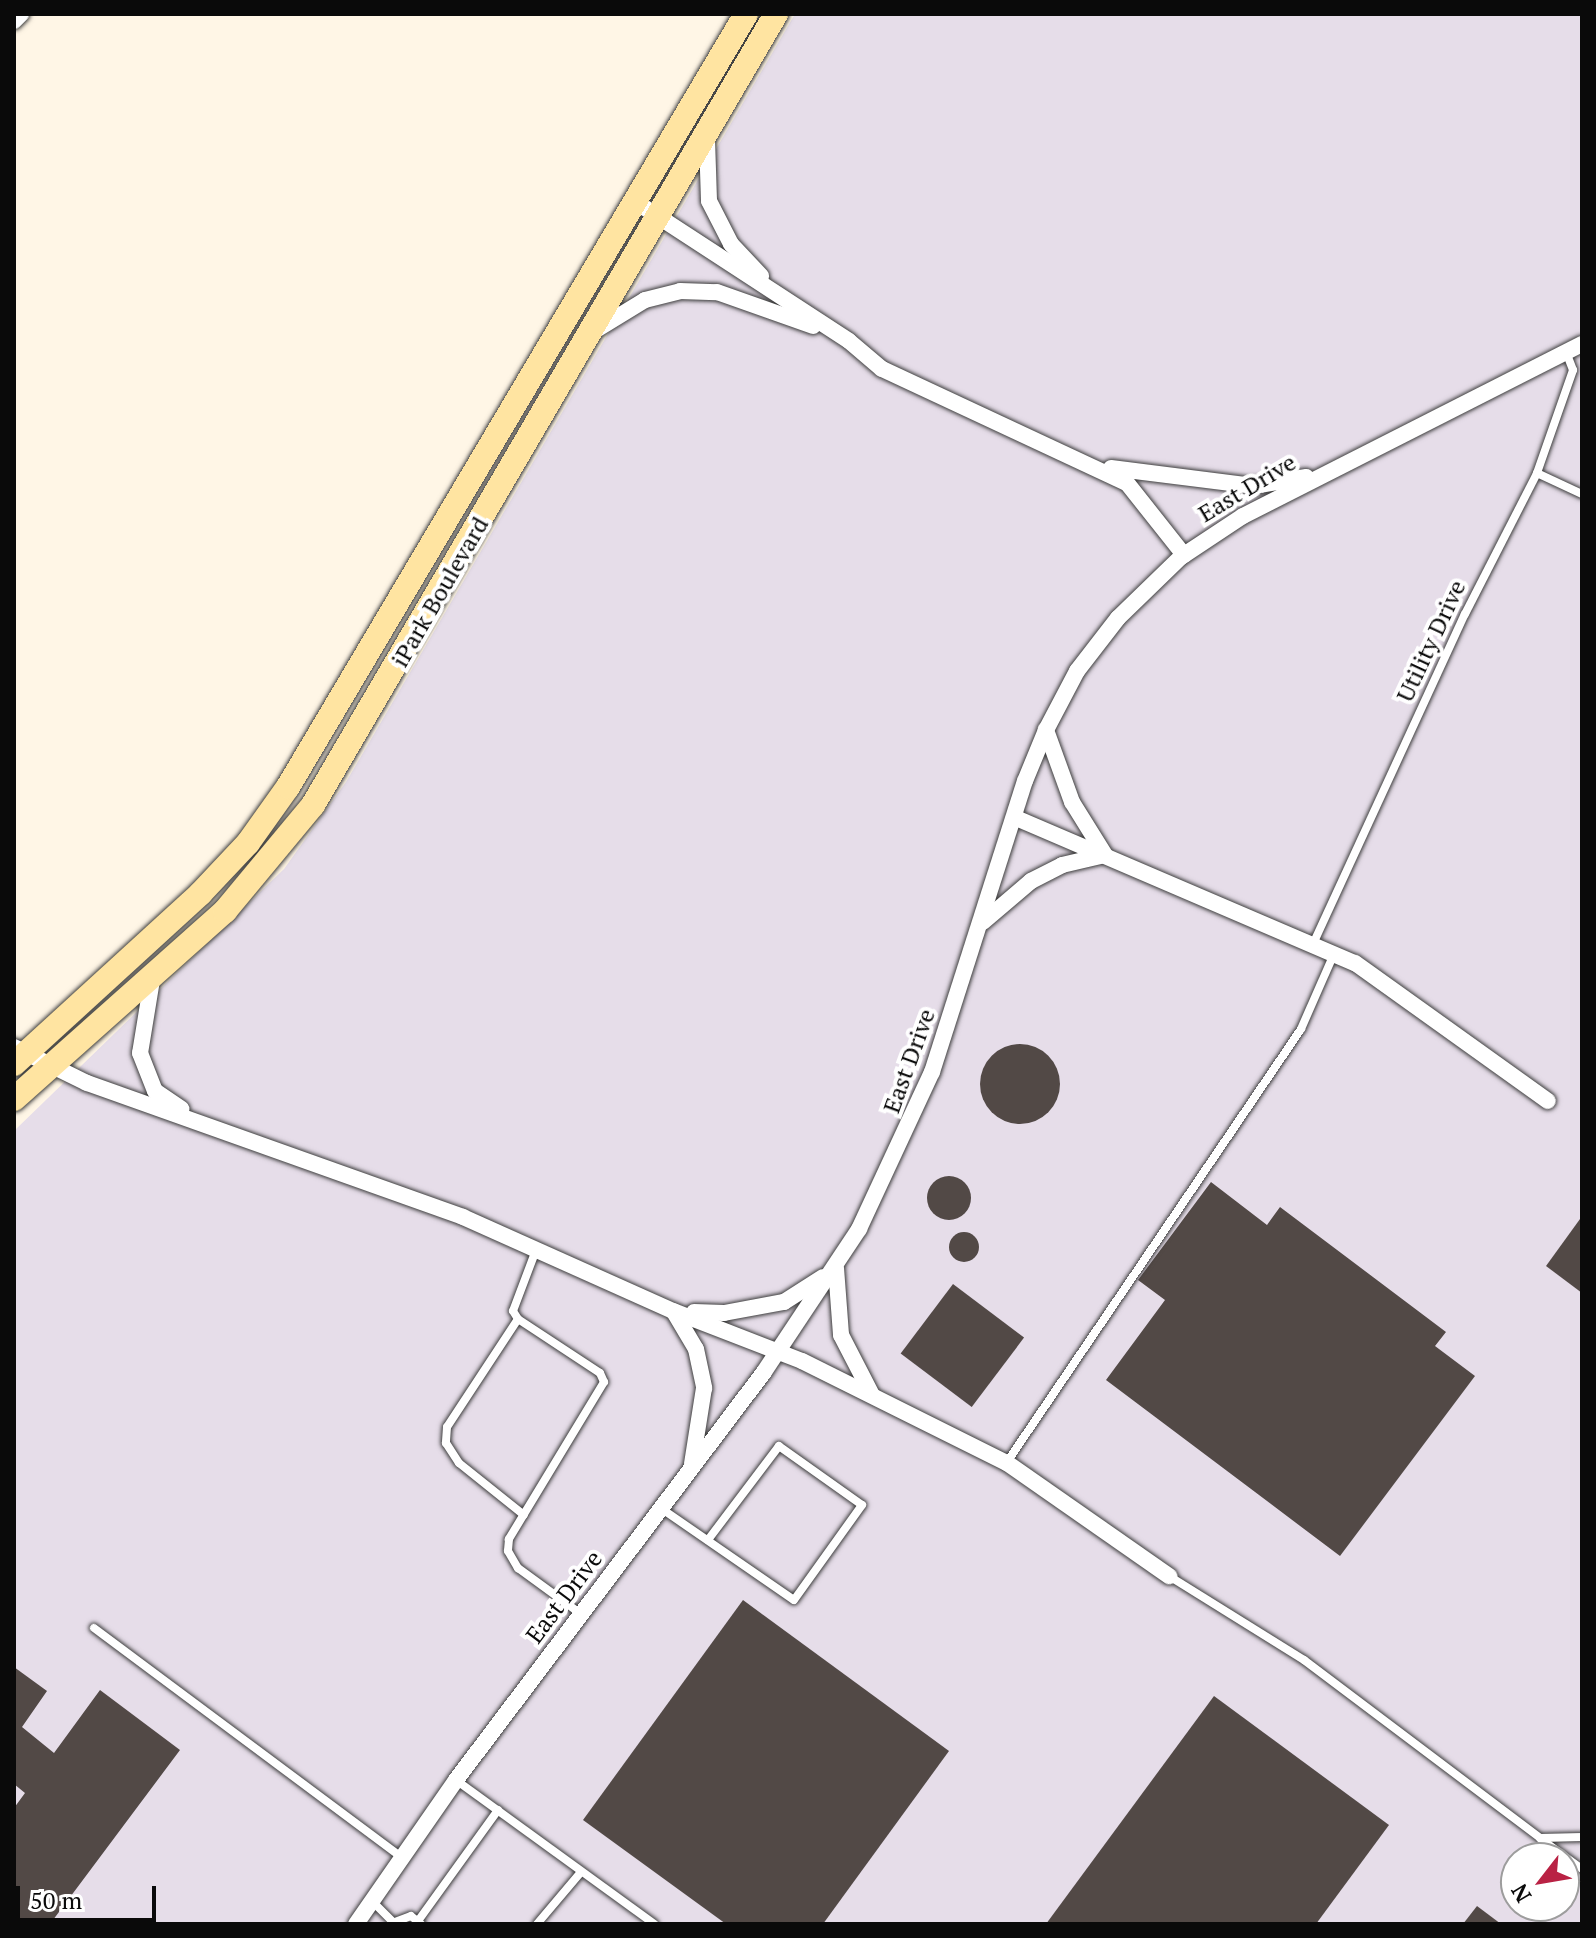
<!DOCTYPE html>
<style>
body{margin:0}
#map{position:relative;width:1596px;height:1938px;overflow:hidden;background:#fff6e6;font-family:"PT Serif",serif}
div>[style]{position:absolute}
[style*='--x']{left:calc(var(--x)*1px);top:calc(var(--y)*1px);width:calc(var(--w)*1px);rotate:calc(var(--a)*1deg)}
.industrial>*{inset:0;background:#e6dde9}
.building>*{inset:0;background:#524946;transform-origin:0 0}
.round{border-radius:50%}
.roads{filter:drop-shadow(0 0 2px #3d3d3d) drop-shadow(0 0 2px #3d3d3d)}
.service>*{height:8px;margin:-4px;padding:0 4px;transform-origin:4px;border-radius:4px;background:#fff}
.minor>*{height:16px;margin:-8px;padding:0 8px;transform-origin:8px;border-radius:8px;background:#fff}
.secondary>*{height:24px;margin:-12px;padding:0 12px;transform-origin:12px;border-radius:12px;background:#ffe4a1}
span{translate:-50% -50%;white-space:nowrap;text-align:center;line-height:1.15;-webkit-text-stroke:8px #fff;paint-order:stroke}
.street-label{font-size:24px;color:#0a0a0a}
.frame{position:absolute;inset:0;border:16px solid #0a0a0a;pointer-events:none}
.north{position:absolute;left:1500px;top:1842px;width:80px;height:80px;box-sizing:border-box;background:#fff;border:2px solid #9d9d9d;border-radius:50%;rotate:239deg;font-size:22px;font-weight:700;line-height:32px;text-align:center;color:#0a0a0a}
.north::after{content:'';display:block;margin:auto;width:28px;height:36px;background:#b92244;clip-path:polygon(50% 0,100% 100%,50% 72%,0 100%)}
.scale{position:absolute;left:16px;top:1886px;width:140px;height:36px;box-sizing:border-box;border:4px solid #0a0a0a;border-top:0;padding-left:10px;font-size:24px;line-height:28px;white-space:nowrap;color:#0a0a0a;-webkit-text-stroke:6px #fff;paint-order:stroke}
</style>
<div id="map">
<div class="industrial">
<div style="clip-path:polygon(evenodd,795px 14px,1582px 14px,1582px 1924px,14px 1924px,14px 1131px,284px 869px,346px 782px,795px 14px,1516px 1858px,1564px 1858px,1564px 1906px,1516px 1906px,1516px 1858px)"></div>
</div>
<div class="building">
<div class="round" style="left:980px;top:1044px;width:80px;height:80px"></div>
<div class="round" style="left:927px;top:1176px;width:44px;height:44px"></div>
<div style="clip-path:polygon(1211px 1182px,1267px 1225px,1280px 1207px,1446px 1332px,1435px 1346px,1475px 1376px,1340px 1556px,1106px 1380px,1165px 1300px,1138px 1280px)"></div>
<div style="clip-path:polygon(1580px 1219px,1582px 1221px,1582px 1293px,1546px 1266px)"></div>
<div class="round" style="left:949px;top:1232px;width:30px;height:30px"></div>
<div style="left:953px;top:1284px;width:89px;height:87px;rotate:37deg"></div>
<div style="clip-path:polygon(743px 1600px,949px 1751px,823px 1924px,726px 1924px,583px 1820px)"></div>
<div style="clip-path:polygon(14px 1667px,47px 1691px,22px 1727px,54px 1753px,100px 1690px,180px 1750px,50px 1924px,14px 1924px,14px 1808px,25px 1793px,14px 1784px)"></div>
<div style="clip-path:polygon(1214px 1696px,1389px 1825px,1316px 1924px,1046px 1924px)"></div>
<div style="clip-path:polygon(1477px 1906px,1501px 1924px,1463px 1924px)"></div>
</div>
<div class="roads">
<div class="service">
<div style="--x:1537;--y:473;--w:50;--a:25"></div>
<div style="--x:1313;--y:944;--w:363;--a:-65.3"></div>
<div style="--x:1465;--y:614;--w:158;--a:-62.9"></div>
<div style="--x:1537;--y:473;--w:109;--a:-70.7"></div>
<div style="--x:1573;--y:370;--w:19;--a:-111"></div>
<div style="--x:536;--y:1250;--w:65;--a:110.7"></div>
<div style="--x:513;--y:1311;--w:9;--a:58"></div>
<div style="--x:518;--y:1319;--w:98;--a:33.4"></div>
<div style="--x:600;--y:1373;--w:10;--a:66"></div>
<div style="--x:604;--y:1382;--w:184;--a:121.2"></div>
<div style="--x:509;--y:1539;--w:12;--a:95"></div>
<div style="--x:508;--y:1551;--w:20;--a:60"></div>
<div style="--x:518;--y:1568;--w:78;--a:36.1"></div>
<div style="--x:518;--y:1319;--w:129;--a:123.3"></div>
<div style="--x:447;--y:1427;--w:16;--a:94"></div>
<div style="--x:446;--y:1443;--w:24;--a:57"></div>
<div style="--x:459;--y:1463;--w:83;--a:38.7"></div>
<div style="--x:1007;--y:1462;--w:523;--a:-55.82"></div>
<div style="--x:1301;--y:1029;--w:82;--a:-66.3"></div>
<div style="--x:662;--y:1509;--w:160;--a:34.6"></div>
<div style="--x:794;--y:1600;--w:117;--a:-54.4"></div>
<div style="--x:862;--y:1505;--w:102;--a:-144.6"></div>
<div style="--x:779;--y:1446;--w:118;--a:127.1"></div>
<div style="--x:1169;--y:1576;--w:159;--a:31.9"></div>
<div style="--x:1304;--y:1660;--w:296;--a:37"></div>
<div style="--x:1540;--y:1838;--w:42;--a:-1.4"></div>
<div style="--x:94;--y:1628;--w:383;--a:36.7"></div>
<div style="--x:456;--y:1780;--w:245;--a:36"></div>
<div style="--x:1541;--y:1839;--w:51;--a:36.2"></div>
<div style="--x:372;--y:1901;--w:33;--a:45"></div>
<div style="--x:418;--y:1921;--w:137;--a:-54.2"></div>
<div style="--x:395;--y:1922;--w:17;--a:-21"></div>
<div style="--x:411;--y:1916;--w:13;--a:39"></div>
<div style="--x:537;--y:1924;--w:68;--a:-49.8"></div>
</div>
<div class="minor">
<div style="--x:14;--y:21;--w:10;--a:-45"></div>
<div style="--x:707;--y:140;--w:61;--a:88.1"></div>
<div style="--x:709;--y:201;--w:48;--a:62.9"></div>
<div style="--x:731;--y:244;--w:44;--a:46.8"></div>
<div style="--x:636;--y:202;--w:254;--a:33.1"></div>
<div style="--x:849;--y:341;--w:43;--a:40.3"></div>
<div style="--x:882;--y:369;--w:270;--a:25"></div>
<div style="--x:1127;--y:483;--w:92;--a:51.6"></div>
<div style="--x:596;--y:330;--w:57;--a:-31.5"></div>
<div style="--x:645;--y:300;--w:36;--a:-14"></div>
<div style="--x:680;--y:291;--w:37;--a:2"></div>
<div style="--x:717;--y:292;--w:102;--a:19.5"></div>
<div style="--x:1111;--y:468;--w:143;--a:7.2"></div>
<div style="--x:1253;--y:486;--w:54;--a:-9.6"></div>
<div style="--x:1016;--y:818;--w:369;--a:23.2"></div>
<div style="--x:1355;--y:963;--w:237;--a:35.6"></div>
<div style="--x:983;--y:922;--w:63;--a:-40.5"></div>
<div style="--x:1031;--y:881;--w:35;--a:-27"></div>
<div style="--x:1062;--y:865;--w:44;--a:-13.1"></div>
<div style="--x:1105;--y:855;--w:62;--a:-121.9"></div>
<div style="--x:1072;--y:802;--w:77;--a:-109.9"></div>
<div style="--x:152;--y:980;--w:74;--a:99.3"></div>
<div style="--x:140;--y:1053;--w:41;--a:68.5"></div>
<div style="--x:155;--y:1091;--w:32;--a:34"></div>
<div style="--x:14;--y:1047;--w:81;--a:26.3"></div>
<div style="--x:87;--y:1083;--w:399;--a:19.6"></div>
<div style="--x:463;--y:1217;--w:230;--a:24.1"></div>
<div style="--x:673;--y:1311;--w:138;--a:21.2"></div>
<div style="--x:802;--y:1361;--w:229;--a:26.5"></div>
<div style="--x:1007;--y:1463;--w:198;--a:34.9"></div>
<div style="--x:836;--y:1268;--w:67;--a:85.7"></div>
<div style="--x:841;--y:1335;--w:68;--a:62.7"></div>
<div style="--x:674;--y:1312;--w:43;--a:59.3"></div>
<div style="--x:696;--y:1349;--w:40;--a:78"></div>
<div style="--x:704;--y:1388;--w:77;--a:99"></div>
<div style="--x:694;--y:1312;--w:30;--a:2"></div>
<div style="--x:724;--y:1313;--w:61;--a:-10.4"></div>
<div style="--x:784;--y:1302;--w:46;--a:-32.7"></div>
<div style="--x:356;--y:1924;--w:175;--a:-55.2"></div>
<div style="--x:456;--y:1780;--w:511;--a:-52.95"></div>
<div style="--x:764;--y:1372;--w:172;--a:-56.4"></div>
<div style="--x:859;--y:1229;--w:173;--a:-65.1"></div>
<div style="--x:932;--y:1072;--w:305;--a:-72.3"></div>
<div style="--x:1025;--y:781;--w:55;--a:-67.6"></div>
<div style="--x:1046;--y:730;--w:67;--a:-62.3"></div>
<div style="--x:1077;--y:671;--w:67;--a:-52.3"></div>
<div style="--x:1118;--y:618;--w:88;--a:-44.1"></div>
<div style="--x:1181;--y:557;--w:74;--a:-33.5"></div>
<div style="--x:1243;--y:516;--w:380;--a:-26.9"></div>
</div>
<div class="secondary">
<div style="--x:14;--y:1064;--w:252;--a:-42.4"></div>
<div style="--x:200;--y:894;--w:70;--a:-46.7"></div>
<div style="--x:248;--y:843;--w:69;--a:-54.5"></div>
<div style="--x:288;--y:787;--w:898;--a:-59.35"></div>
<div style="--x:14;--y:1099;--w:283;--a:-41.7"></div>
<div style="--x:225;--y:911;--w:138;--a:-50.3"></div>
<div style="--x:313;--y:805;--w:917;--a:-59.66"></div>
</div>
</div>
<div class="street-label">
<span style="left:1247px;top:488px;rotate:-31deg">East Drive</span>
<span style="left:440px;top:592px;rotate:-60deg">iPark Boulevard</span>
<span style="left:1431px;top:641px;rotate:-65deg">Utility Drive</span>
<span style="left:909px;top:1061px;rotate:-70deg">East Drive</span>
<span style="left:564px;top:1597px;rotate:-53deg">East Drive</span>
</div>
<div class="frame"></div>
<div class="north">N</div>
<div class="scale">50 m</div>
</div>
